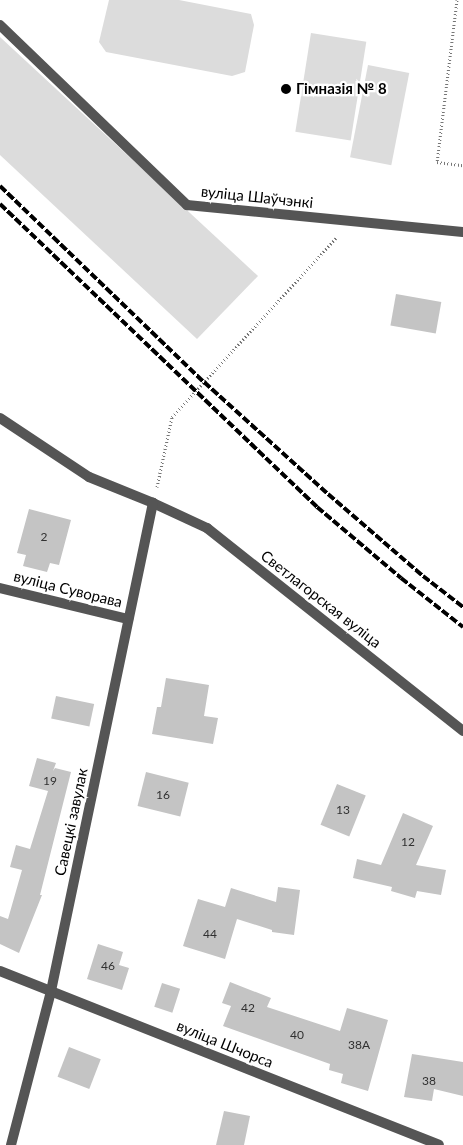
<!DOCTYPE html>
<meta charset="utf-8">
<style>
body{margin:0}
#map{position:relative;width:463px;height:1145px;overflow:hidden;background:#fff;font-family:Lato,sans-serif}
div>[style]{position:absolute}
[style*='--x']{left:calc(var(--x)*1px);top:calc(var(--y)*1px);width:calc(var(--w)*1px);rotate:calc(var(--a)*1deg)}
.green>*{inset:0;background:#dcdcdc;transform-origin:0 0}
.building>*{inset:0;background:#c4c4c4;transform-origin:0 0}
.path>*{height:3px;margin-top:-1.5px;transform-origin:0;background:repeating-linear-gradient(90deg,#777 0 1px,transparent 0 3.5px)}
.street>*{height:10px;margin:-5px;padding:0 5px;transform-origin:5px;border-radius:5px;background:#555}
.rail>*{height:4px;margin-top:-2px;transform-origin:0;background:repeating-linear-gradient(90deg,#000 0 8px,transparent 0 10.5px)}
.dots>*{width:14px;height:14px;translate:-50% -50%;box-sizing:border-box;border:2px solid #fff;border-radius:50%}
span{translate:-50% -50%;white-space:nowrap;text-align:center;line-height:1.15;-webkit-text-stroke:4.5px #fff;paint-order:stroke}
.number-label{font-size:12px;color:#313131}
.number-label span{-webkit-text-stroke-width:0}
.poi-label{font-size:15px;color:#000;font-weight:700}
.left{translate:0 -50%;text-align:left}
.street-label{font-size:15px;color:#000}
</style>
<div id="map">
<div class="green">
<div style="clip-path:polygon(109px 0,179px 0,251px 14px,254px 25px,245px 72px,232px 76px,106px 52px,99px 42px)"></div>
<div style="left:311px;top:33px;width:56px;height:100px;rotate:9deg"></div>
<div style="clip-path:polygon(0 37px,258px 276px,197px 339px,0 155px)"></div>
<div style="left:368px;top:65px;width:42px;height:94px;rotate:11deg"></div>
</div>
<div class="building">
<div style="left:396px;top:294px;width:46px;height:32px;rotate:10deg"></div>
<div style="clip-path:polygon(29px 509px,71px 520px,59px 565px,50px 563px,47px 572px,23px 566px,26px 555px,17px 553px)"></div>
<div style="clip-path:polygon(166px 678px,209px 685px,204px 716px,218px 718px,213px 744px,152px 734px,157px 707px,161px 707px)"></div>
<div style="left:56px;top:696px;width:39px;height:23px;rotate:12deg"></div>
<div style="clip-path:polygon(37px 758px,56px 763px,53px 771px,55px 768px,71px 772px,40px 895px,42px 895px,19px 953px,0 944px,0 916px,8px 919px,22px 870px,10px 867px,16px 845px,30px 849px,48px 791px,29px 786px)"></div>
<div style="left:146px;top:772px;width:44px;height:35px;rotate:14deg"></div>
<div style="left:337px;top:784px;width:31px;height:44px;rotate:22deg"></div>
<div style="clip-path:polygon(403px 813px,433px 826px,416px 865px,446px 870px,441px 895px,417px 891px,415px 898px,391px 891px,392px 887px,353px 878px,357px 859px,381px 865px)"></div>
<div style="clip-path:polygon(278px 887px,300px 890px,294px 935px,272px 932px,272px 930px,237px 919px,225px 959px,183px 946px,198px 899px,225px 907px,231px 888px,276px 902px)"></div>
<div style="clip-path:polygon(98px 944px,123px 952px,119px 965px,129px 968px,122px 990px,87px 979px)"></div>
<div style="clip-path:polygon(230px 982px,271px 998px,267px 1007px,340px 1031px,347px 1008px,388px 1020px,368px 1091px,341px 1083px,343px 1074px,329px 1070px,330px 1064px,223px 1026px,231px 1006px,222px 1003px)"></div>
<div style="left:162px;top:983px;width:19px;height:25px;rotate:18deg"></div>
<div style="left:69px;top:1047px;width:34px;height:32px;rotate:21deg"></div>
<div style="clip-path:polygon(412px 1054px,463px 1062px,463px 1096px,434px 1089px,432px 1101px,404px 1097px)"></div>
<div style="clip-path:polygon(224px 1111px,250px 1116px,244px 1145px,216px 1145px)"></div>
</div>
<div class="path">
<div style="--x:457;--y:0;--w:163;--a:97"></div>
<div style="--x:437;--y:162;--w:26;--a:7"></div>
<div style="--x:157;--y:487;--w:72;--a:-77.9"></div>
<div style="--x:172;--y:417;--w:244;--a:-47.5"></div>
</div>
<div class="street">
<div style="--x:0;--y:25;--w:260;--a:43.9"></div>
<div style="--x:187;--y:205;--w:277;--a:5.6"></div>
<div style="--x:0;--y:418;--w:107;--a:33.5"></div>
<div style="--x:89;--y:477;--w:69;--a:22.1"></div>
<div style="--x:153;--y:503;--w:60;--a:24.8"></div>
<div style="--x:207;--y:528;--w:327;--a:38.4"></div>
<div style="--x:0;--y:588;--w:132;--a:13.6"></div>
<div style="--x:0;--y:971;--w:472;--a:21.6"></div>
<div style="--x:11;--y:1145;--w:159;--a:-75.4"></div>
<div style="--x:51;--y:991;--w:499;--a:-78.2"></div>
</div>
<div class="rail">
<div style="--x:0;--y:186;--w:283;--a:43.9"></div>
<div style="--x:204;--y:382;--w:167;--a:42.1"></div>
<div style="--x:328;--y:494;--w:125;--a:40.8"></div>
<div style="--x:423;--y:576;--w:51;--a:37.8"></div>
<div style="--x:0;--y:204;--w:439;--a:43.7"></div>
<div style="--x:317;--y:507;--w:110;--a:40.2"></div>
<div style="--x:401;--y:578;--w:79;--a:38.3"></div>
</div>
<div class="dots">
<div style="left:286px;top:89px;background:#000"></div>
</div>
<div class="number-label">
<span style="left:44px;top:537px">2</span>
<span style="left:50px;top:781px">19</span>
<span style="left:163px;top:795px">16</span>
<span style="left:343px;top:810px">13</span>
<span style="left:408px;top:842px">12</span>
<span style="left:210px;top:934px">44</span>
<span style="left:108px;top:966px">46</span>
<span style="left:248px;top:1008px">42</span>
<span style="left:297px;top:1035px">40</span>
<span style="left:359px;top:1045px">38А</span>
<span style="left:429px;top:1081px">38</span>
</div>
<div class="poi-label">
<span class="left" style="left:296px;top:89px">Гімназія № 8</span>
</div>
<div class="street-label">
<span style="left:257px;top:197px;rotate:6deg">вуліца Шаўчэнкі</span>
<span style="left:68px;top:589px;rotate:14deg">вуліца Суворава</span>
<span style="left:321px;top:599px;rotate:38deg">Светлагорская вуліца</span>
<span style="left:71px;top:822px;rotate:-78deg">Савецкі завулак</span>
<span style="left:225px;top:1044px;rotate:22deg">вуліца Шчорса</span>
</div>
</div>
